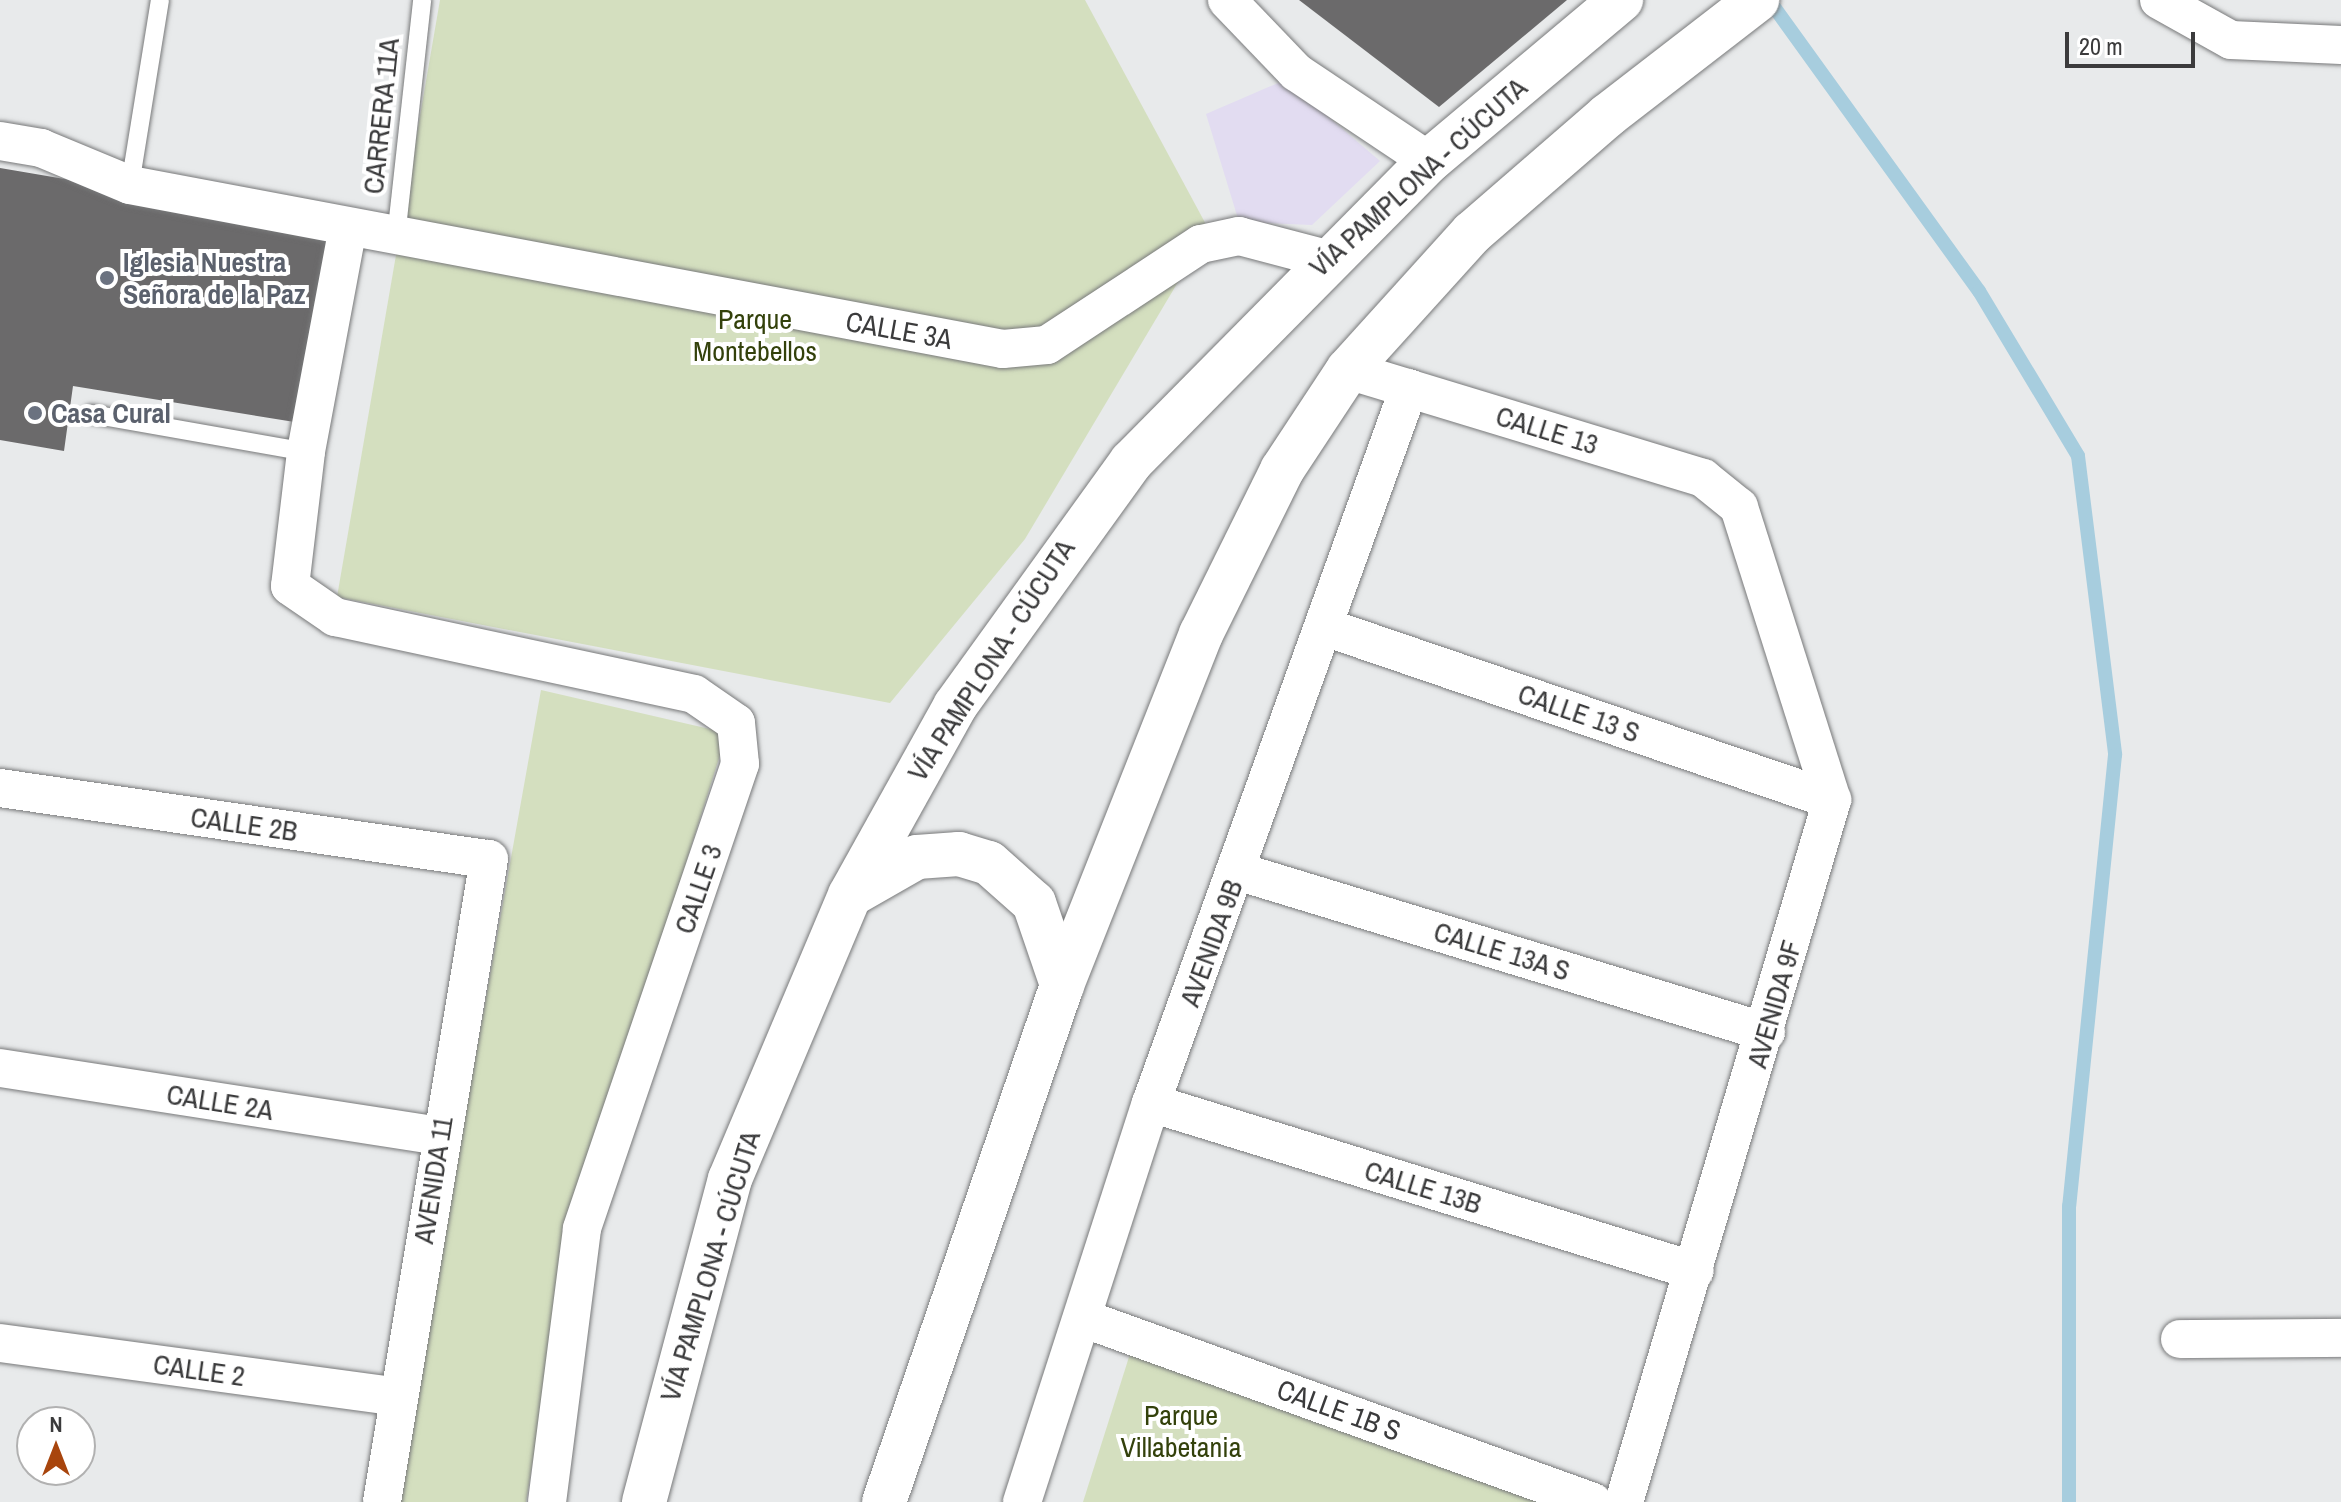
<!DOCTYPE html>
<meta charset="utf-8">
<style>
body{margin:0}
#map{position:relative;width:2341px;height:1502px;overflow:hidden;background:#e8eaeb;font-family:"Archivo Narrow",sans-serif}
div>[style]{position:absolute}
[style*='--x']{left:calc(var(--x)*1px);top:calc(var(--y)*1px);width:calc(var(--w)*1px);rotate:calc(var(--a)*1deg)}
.medical>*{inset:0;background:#e2dcf1}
.green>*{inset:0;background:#d4dfbf}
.stream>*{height:14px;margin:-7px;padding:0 7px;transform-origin:7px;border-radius:7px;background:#a7cdde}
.building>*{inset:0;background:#6b6a6b}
.roads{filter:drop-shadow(0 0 2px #78797a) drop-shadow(0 0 2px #78797a)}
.service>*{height:18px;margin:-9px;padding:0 9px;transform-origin:9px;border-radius:9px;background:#fff}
.minor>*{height:38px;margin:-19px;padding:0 19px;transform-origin:19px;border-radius:19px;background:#fff}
.trunk>*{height:44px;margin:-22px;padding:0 22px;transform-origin:22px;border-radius:22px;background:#fff}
.dots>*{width:22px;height:22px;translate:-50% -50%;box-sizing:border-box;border:4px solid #fff;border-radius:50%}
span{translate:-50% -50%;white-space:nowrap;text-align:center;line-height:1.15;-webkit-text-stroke:8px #fff;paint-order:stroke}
.street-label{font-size:28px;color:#3b3b3c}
.worship-label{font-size:28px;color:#5b616d;font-weight:700}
.left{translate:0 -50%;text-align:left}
.park-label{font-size:28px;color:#33410b}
.north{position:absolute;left:16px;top:1406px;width:80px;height:80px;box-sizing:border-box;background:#fff;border:2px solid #b1b1b1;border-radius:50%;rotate:0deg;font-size:22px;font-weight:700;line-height:32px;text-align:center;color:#3b3b3c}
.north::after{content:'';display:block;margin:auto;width:28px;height:36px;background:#a8450d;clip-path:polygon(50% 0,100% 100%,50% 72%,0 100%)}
.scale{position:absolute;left:2065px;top:32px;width:130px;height:36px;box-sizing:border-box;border:4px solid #3b3b3c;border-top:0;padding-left:10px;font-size:24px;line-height:28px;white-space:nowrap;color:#3b3b3c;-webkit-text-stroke:6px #fff;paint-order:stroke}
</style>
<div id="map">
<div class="medical">
<div style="clip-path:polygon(1285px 80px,1380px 161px,1312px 225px,1239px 222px,1206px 114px)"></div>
</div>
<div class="green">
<div style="clip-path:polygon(440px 0,1085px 0,1209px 230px,1025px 539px,890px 703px,337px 597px)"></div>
<div style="clip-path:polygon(541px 690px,727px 733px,573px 1221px,526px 1502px,396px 1502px)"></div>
<div style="clip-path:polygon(1135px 1338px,1573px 1502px,1083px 1502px)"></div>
</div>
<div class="stream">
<div style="--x:1769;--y:0;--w:359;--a:54.2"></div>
<div style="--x:1979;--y:291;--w:192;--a:59"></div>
<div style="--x:2078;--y:456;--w:301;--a:82.9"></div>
<div style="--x:2115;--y:755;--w:453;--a:95.8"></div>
<div style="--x:2069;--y:1206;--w:296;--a:90"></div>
</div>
<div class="building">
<div style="clip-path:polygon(1299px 0,1567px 0,1439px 107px)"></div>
<div style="clip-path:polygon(0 168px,335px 225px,307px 424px,73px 386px,64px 451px,0 440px)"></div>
</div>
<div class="roads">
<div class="service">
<div style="--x:130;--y:185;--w:187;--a:-80.8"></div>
<div style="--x:396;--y:237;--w:238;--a:-83.7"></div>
<div style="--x:91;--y:414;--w:218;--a:10"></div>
</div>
<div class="minor">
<div style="--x:1227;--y:0;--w:100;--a:46.2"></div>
<div style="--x:1296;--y:72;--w:160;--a:33.8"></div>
<div style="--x:2159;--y:0;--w:82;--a:29.1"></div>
<div style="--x:2231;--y:40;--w:110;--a:2.6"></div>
<div style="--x:0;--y:141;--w:42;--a:9.7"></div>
<div style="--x:41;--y:148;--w:96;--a:22.6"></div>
<div style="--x:130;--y:185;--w:888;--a:10.64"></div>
<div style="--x:1003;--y:349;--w:44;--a:-5.2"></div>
<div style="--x:1047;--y:345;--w:184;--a:-33.3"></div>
<div style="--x:1201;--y:244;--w:39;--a:-12"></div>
<div style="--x:1239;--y:236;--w:90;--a:14.8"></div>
<div style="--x:348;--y:227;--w:229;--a:100.6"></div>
<div style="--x:306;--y:452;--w:135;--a:96.8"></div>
<div style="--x:290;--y:586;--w:55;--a:34.6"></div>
<div style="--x:335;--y:617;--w:367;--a:12.1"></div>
<div style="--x:694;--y:694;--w:51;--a:34.6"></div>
<div style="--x:736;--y:723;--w:41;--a:84.4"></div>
<div style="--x:740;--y:764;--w:491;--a:108.8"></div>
<div style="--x:582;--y:1229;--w:275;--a:97.3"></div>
<div style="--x:1348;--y:370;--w:371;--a:16.9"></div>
<div style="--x:1703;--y:478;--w:46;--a:38.9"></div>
<div style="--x:1739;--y:507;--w:307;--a:72.4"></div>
<div style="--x:1832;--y:800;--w:732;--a:106.5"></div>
<div style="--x:1325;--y:627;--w:536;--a:18.84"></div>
<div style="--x:0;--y:788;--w:494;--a:8.3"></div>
<div style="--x:489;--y:859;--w:652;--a:99.45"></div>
<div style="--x:1237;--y:871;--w:553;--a:16.93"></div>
<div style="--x:0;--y:1068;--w:444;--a:8.8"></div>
<div style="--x:1151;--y:1103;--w:569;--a:17.16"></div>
<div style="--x:1085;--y:1319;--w:540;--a:19.81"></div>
<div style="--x:2180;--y:1339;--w:161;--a:-0.4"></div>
<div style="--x:0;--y:1343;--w:402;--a:7.7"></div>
<div style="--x:1022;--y:1502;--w:419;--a:-72.1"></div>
<div style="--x:1151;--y:1103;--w:760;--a:-70.16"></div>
</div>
<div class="trunk">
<div style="--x:852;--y:894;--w:75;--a:-29.6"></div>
<div style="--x:917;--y:857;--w:42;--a:-4.1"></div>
<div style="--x:959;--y:854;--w:31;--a:17"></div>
<div style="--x:989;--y:863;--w:60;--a:41.6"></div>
<div style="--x:1034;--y:903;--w:87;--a:71.1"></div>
<div style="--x:644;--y:1502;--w:334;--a:-75.1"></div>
<div style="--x:730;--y:1179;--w:308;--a:-67.1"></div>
<div style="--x:850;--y:895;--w:216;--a:-60.9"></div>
<div style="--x:955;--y:706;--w:301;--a:-54.2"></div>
<div style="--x:1131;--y:462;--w:424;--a:-45.3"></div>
<div style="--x:1429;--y:161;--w:251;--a:-40"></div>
<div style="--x:884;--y:1502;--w:547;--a:-71"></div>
<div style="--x:1062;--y:985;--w:378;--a:-68.4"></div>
<div style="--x:1201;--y:634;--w:183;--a:-63.7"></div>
<div style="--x:1282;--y:470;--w:120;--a:-56.6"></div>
<div style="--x:1348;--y:370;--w:185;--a:-47.9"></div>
<div style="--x:1472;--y:233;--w:179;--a:-40.9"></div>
<div style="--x:1607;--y:116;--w:190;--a:-37.7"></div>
</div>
</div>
<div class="dots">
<div style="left:107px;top:278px;background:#6b7280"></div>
<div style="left:35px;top:413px;background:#6b7280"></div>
</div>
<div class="street-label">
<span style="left:381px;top:116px;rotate:-84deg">CARRERA 11A</span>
<span style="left:1418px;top:177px;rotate:-42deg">VÍA PAMPLONA - CÚCUTA</span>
<span style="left:899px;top:330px;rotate:10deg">CALLE 3A</span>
<span style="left:1547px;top:430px;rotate:17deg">CALLE 13</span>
<span style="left:991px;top:660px;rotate:-57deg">VÍA PAMPLONA - CÚCUTA</span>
<span style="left:1579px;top:713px;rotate:19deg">CALLE 13 S</span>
<span style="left:244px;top:824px;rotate:8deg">CALLE 2B</span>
<span style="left:698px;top:889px;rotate:-71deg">CALLE 3</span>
<span style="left:1211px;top:943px;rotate:-70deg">AVENIDA 9B</span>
<span style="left:1502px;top:951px;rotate:17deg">CALLE 13A S</span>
<span style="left:1774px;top:1004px;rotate:-74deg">AVENIDA 9F</span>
<span style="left:220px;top:1102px;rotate:9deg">CALLE 2A</span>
<span style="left:433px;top:1180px;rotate:-81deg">AVENIDA 11</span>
<span style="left:1423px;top:1187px;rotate:17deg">CALLE 13B</span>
<span style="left:710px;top:1266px;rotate:-73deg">VÍA PAMPLONA - CÚCUTA</span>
<span style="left:199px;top:1370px;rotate:8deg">CALLE 2</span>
<span style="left:1339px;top:1410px;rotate:20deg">CALLE 1B S</span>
</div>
<div class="worship-label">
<span class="left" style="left:123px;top:278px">Iglesia Nuestra<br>Señora de la Paz</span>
<span class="left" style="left:51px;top:413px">Casa Cural</span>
</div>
<div class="park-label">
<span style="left:755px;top:335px">Parque<br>Montebellos</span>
<span style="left:1181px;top:1431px">Parque<br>Villabetania</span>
</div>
<div class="north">N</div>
<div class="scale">20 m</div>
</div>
